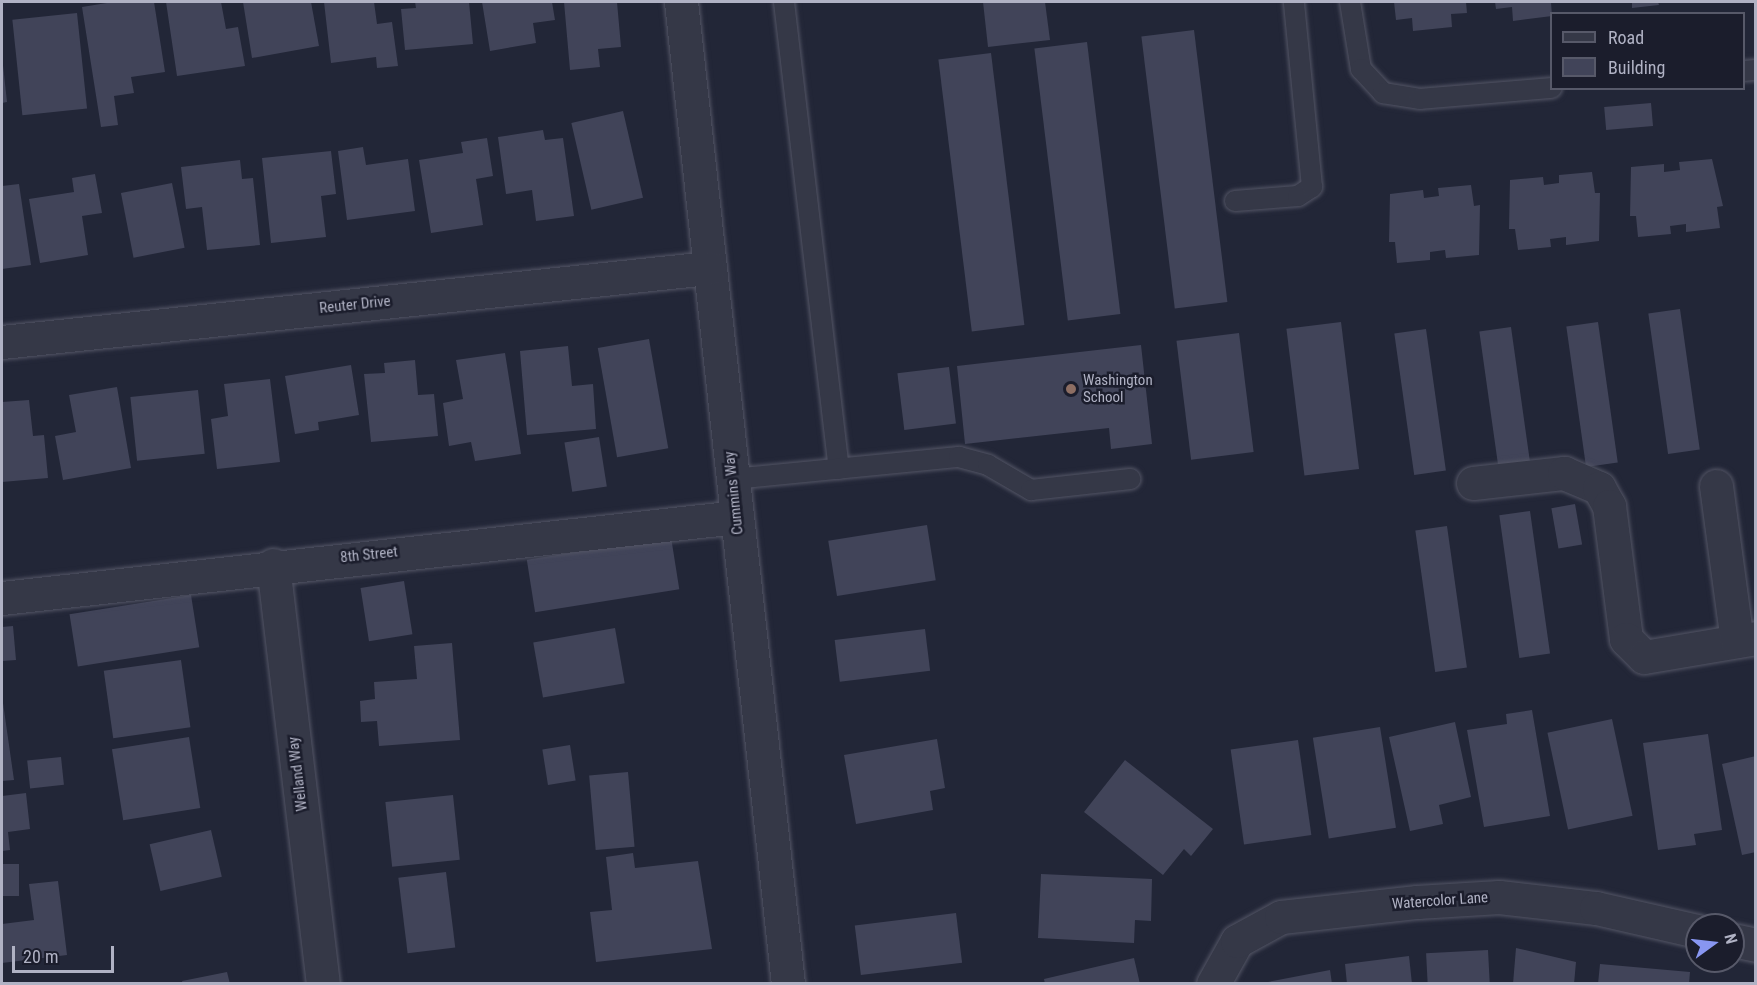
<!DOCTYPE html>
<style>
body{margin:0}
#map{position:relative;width:1757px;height:985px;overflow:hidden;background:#222637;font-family:"Roboto Condensed",sans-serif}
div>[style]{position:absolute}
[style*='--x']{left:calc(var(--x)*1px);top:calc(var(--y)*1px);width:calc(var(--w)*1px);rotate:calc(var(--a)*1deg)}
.building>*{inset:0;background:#414459;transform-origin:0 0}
.roads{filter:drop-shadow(0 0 2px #535565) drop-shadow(0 0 2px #535565)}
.lane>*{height:20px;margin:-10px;padding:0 10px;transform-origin:10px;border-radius:10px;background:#353847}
.street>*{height:33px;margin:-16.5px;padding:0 16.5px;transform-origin:16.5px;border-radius:16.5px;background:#353847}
.dots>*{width:16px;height:16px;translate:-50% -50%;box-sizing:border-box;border:3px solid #1b1d2c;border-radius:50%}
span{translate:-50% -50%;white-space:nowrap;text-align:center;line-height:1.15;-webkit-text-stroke:5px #1b1d2c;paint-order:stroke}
.street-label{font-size:15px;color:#b0b2c4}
.poi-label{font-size:15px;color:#b0b2c4}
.left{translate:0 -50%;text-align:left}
.frame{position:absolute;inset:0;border:3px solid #b0b2c4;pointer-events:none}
.legend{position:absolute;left:1550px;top:12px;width:195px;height:78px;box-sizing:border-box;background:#1b1d2c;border:2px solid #575969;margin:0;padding:8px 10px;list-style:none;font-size:18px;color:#b0b2c4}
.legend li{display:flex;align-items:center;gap:12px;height:30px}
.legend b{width:30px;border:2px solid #575969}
.north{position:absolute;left:1685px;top:913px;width:60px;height:60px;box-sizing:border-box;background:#1b1d2c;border:2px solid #575969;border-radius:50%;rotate:75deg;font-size:16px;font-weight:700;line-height:24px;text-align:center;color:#b0b2c4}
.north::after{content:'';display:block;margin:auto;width:21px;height:27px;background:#8896f1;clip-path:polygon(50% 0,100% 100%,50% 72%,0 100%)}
.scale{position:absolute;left:12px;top:946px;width:102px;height:27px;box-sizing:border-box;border:3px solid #b0b2c4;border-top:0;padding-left:8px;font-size:18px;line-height:21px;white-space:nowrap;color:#b0b2c4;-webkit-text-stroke:4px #1b1d2c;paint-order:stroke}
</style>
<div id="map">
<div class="building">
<div style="clip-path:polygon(113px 2px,154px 2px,165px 72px,131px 77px,134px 93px,114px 96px,118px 125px,101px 127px,82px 7px)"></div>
<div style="clip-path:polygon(166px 2px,221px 2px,226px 29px,238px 27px,245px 66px,177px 76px)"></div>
<div style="clip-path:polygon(243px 2px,311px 2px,319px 46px,252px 58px)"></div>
<div style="clip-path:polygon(324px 2px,374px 2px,377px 24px,392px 22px,398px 66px,377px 68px,376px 57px,331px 63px)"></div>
<div style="clip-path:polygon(415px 2px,469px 2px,473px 44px,405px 50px,401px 9px,416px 8px)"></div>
<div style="clip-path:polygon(482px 2px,552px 2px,555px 20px,533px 23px,536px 43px,490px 51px)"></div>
<div style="clip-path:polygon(564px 2px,617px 2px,621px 47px,598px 49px,600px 67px,570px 70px)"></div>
<div style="clip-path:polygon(983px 2px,1045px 2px,1050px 40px,988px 47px)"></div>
<div style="clip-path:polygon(1394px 2px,1466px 2px,1467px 13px,1451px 14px,1452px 27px,1413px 31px,1412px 18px,1396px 20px)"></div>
<div style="clip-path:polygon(1495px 2px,1551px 2px,1552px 16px,1513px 21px,1512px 7px,1496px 9px)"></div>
<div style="clip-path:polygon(1632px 2px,1658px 2px,1659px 5px,1632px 8px)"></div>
<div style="left:77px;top:13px;width:96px;height:65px;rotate:84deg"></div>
<div style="left:1194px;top:30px;width:274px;height:53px;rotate:83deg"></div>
<div style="left:1087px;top:42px;width:274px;height:53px;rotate:83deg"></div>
<div style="left:991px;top:53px;width:274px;height:53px;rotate:83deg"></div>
<div style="clip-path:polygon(2px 56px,7px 102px,2px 103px)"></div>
<div style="left:1651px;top:103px;width:23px;height:47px;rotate:85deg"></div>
<div style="left:623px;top:111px;width:89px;height:53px;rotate:77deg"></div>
<div style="clip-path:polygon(543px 130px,545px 140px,563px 138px,574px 216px,536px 221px,532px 190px,506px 194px,498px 137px)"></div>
<div style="clip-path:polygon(487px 138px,493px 176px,476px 179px,483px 225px,431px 233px,419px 160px,463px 153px,461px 142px)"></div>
<div style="clip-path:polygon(363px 147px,366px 165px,408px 159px,415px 211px,347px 220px,338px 151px)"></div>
<div style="clip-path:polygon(331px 151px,336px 194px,321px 196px,326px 237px,271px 243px,262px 158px)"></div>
<div style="clip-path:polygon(1712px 159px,1723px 206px,1717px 207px,1720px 228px,1686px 232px,1686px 224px,1670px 226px,1671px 234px,1638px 237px,1636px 216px,1630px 216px,1631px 167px,1664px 164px,1664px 172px,1680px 170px,1679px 162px)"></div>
<div style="clip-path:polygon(240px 160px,242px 179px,253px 178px,260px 245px,207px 250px,202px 207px,186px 209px,181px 167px)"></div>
<div style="clip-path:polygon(1592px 172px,1595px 193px,1600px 193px,1599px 241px,1566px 245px,1566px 237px,1550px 239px,1551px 247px,1518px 250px,1515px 229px,1509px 229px,1510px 180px,1543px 177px,1544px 185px,1559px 183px,1559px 175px)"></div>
<div style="clip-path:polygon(95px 174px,102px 213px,82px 216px,88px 255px,40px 263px,29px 199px,74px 192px,72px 178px)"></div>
<div style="left:172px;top:183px;width:66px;height:52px;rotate:79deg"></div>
<div style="clip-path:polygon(19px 184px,31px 265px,2px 269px,2px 186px)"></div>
<div style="clip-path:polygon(1471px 185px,1474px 206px,1480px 205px,1479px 255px,1446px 258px,1445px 250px,1430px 252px,1430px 260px,1397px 263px,1395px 242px,1389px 242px,1390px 194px,1423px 190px,1424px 198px,1439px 196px,1438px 188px)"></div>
<div style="left:1680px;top:309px;width:142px;height:32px;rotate:82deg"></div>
<div style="left:1341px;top:322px;width:148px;height:55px;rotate:83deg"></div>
<div style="left:1598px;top:322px;width:142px;height:32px;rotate:82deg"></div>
<div style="left:1511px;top:327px;width:142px;height:32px;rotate:82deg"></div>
<div style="left:1426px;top:329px;width:143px;height:32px;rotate:82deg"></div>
<div style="left:1239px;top:333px;width:120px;height:63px;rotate:83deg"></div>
<div style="left:649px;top:339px;width:111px;height:52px;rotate:80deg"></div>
<div style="clip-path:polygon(1141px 345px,1152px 444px,1111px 449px,1109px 428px,965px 444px,957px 366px)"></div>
<div style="clip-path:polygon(568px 346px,572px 386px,593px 384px,596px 429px,527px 435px,520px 351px)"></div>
<div style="clip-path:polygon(505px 353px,521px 454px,475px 461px,471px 442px,449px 446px,443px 403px,463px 399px,456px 360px)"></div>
<div style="clip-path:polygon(415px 360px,418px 395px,434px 394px,438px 436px,371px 442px,364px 374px,385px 373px,384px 363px)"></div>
<div style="clip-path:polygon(351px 365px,359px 415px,318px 422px,319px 430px,295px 434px,285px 376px)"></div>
<div style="left:949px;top:367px;width:57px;height:52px;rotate:83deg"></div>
<div style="clip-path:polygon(270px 379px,280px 462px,217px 469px,211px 419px,228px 416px,224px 384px)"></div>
<div style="clip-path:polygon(117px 387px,131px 468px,63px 480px,55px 436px,76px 432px,69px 395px)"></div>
<div style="left:198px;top:390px;width:64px;height:68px;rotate:84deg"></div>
<div style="clip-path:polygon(29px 400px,33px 436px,44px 435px,48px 478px,2px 482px,2px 402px)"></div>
<div style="left:599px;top:437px;width:50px;height:35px;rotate:81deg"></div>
<div style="left:1575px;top:504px;width:41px;height:24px;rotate:80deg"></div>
<div style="left:1530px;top:511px;width:144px;height:31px;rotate:82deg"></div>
<div style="left:927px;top:525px;width:56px;height:100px;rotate:81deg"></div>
<div style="left:1447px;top:526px;width:143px;height:32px;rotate:82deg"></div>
<div style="left:671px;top:537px;width:53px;height:146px;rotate:81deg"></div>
<div style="left:404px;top:581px;width:54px;height:44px;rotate:81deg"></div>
<div style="left:191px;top:595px;width:53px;height:123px;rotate:81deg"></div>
<div style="clip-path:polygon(13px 626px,16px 660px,2px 661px,2px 627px)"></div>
<div style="left:615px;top:628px;width:56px;height:83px;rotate:80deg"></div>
<div style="left:925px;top:629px;width:42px;height:91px;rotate:83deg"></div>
<div style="clip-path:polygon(452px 643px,460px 740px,379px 746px,377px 721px,361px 722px,360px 701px,375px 699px,374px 682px,417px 679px,414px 646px)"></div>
<div style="left:181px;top:660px;width:68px;height:78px;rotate:82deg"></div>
<div style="clip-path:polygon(2px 696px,14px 780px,2px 781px)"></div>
<div style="clip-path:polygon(1532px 710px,1550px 816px,1484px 827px,1467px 730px,1507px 724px,1506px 714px)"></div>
<div style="left:1612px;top:719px;width:99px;height:66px;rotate:78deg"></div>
<div style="clip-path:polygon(1455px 722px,1471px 797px,1439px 805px,1443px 824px,1410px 831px,1389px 737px)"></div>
<div style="left:1380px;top:727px;width:102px;height:68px;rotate:81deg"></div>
<div style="clip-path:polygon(1708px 734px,1722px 830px,1694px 834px,1696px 845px,1658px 850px,1643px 743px)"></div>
<div style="left:189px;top:737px;width:72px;height:78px;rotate:81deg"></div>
<div style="clip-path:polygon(937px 739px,945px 788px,930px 791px,933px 810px,856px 824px,844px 755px)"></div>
<div style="left:1298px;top:740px;width:96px;height:68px;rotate:82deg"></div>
<div style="left:570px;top:745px;width:36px;height:28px;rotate:81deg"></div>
<div style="clip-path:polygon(1756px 756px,1756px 852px,1742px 855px,1722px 764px)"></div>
<div style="left:61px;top:757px;width:28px;height:34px;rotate:84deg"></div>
<div style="clip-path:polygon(1125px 760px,1213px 829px,1191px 856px,1184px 849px,1163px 875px,1084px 812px)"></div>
<div style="left:628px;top:772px;width:75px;height:39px;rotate:85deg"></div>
<div style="clip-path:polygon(26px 793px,30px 829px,8px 832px,10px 850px,2px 851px,2px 796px)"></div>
<div style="left:453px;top:795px;width:65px;height:68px;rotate:84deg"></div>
<div style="left:211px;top:830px;width:48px;height:63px;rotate:77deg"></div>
<div style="clip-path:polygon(633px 853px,635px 868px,698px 861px,712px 949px,596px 962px,590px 912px,612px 910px,606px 857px)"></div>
<div style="left:2px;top:864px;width:17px;height:32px"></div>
<div style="left:446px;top:872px;width:76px;height:48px;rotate:83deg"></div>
<div style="clip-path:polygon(1041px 874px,1152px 879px,1151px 921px,1135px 920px,1134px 943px,1038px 938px)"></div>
<div style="clip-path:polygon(58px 881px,67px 955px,2px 963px,2px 924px,34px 920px,29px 884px)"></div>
<div style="left:956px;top:913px;width:50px;height:102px;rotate:83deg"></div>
<div style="clip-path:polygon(1516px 948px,1576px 962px,1574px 984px,1513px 984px)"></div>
<div style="left:1488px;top:950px;width:34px;height:62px;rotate:87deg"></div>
<div style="clip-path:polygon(1409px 956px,1412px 984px,1347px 984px,1345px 964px)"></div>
<div style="clip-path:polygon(1134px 958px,1140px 984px,1045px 984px,1044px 979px)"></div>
<div style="clip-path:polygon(1600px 964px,1690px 972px,1689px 984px,1598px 984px)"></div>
<div style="clip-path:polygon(1330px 970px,1332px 984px,1269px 984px,1268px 982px)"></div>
<div style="clip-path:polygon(227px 972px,230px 984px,183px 984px,182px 981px)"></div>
</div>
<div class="roads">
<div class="lane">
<div style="--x:784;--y:2;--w:470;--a:83.3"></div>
<div style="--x:1350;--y:2;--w:68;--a:80.7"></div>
<div style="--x:1361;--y:69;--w:33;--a:47"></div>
<div style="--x:1383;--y:93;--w:37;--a:9"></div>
<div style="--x:1420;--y:99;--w:132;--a:-4.8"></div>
<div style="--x:1744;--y:71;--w:12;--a:-5"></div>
<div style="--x:1235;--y:201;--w:63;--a:-4.5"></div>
<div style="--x:1298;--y:196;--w:17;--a:-33"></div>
<div style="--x:1312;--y:187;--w:186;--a:-95.6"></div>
<div style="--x:733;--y:479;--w:227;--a:-5.6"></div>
<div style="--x:959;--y:457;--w:30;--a:15"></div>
<div style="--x:988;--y:465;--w:50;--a:30.2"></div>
<div style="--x:1031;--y:490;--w:100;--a:-6.3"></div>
</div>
<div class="street">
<div style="--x:681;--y:2;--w:988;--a:83.78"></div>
<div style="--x:2;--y:342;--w:710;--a:-5.98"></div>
<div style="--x:1473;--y:483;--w:92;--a:-6.3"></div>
<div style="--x:1564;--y:473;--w:38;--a:23"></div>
<div style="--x:1599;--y:488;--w:21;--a:61"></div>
<div style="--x:1609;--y:506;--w:134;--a:82.7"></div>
<div style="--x:1626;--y:639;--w:25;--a:45"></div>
<div style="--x:1644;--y:657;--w:114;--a:-9.6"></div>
<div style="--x:1716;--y:486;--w:156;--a:82.3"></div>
<div style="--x:273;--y:565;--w:422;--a:83.2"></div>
<div style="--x:2;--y:598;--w:739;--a:-6.29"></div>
<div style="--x:1733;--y:940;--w:24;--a:12"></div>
<div style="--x:1213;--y:984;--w:49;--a:-60.8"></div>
<div style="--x:1237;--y:941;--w:50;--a:-28.6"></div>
<div style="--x:1281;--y:917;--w:137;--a:-6.3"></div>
<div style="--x:1417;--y:902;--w:82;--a:-3.5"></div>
<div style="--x:1499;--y:897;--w:98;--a:6.5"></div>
<div style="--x:1596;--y:908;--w:104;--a:12.8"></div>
</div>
</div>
<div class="dots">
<div style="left:1071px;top:389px;background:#8d6e63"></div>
</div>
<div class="street-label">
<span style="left:355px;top:305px;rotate:-6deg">Reuter Drive</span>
<span style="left:734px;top:493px;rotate:-96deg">Cummins Way</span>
<span style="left:369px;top:555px;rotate:-6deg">8th Street</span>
<span style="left:298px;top:774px;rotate:-97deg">Welland Way</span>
<span style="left:1440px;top:901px;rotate:-4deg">Watercolor Lane</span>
</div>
<div class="poi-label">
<span class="left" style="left:1083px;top:389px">Washington<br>School</span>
</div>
<div class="frame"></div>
<ul class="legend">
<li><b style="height:8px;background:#353847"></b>Road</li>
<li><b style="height:16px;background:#414459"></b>Building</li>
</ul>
<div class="north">N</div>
<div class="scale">20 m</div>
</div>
